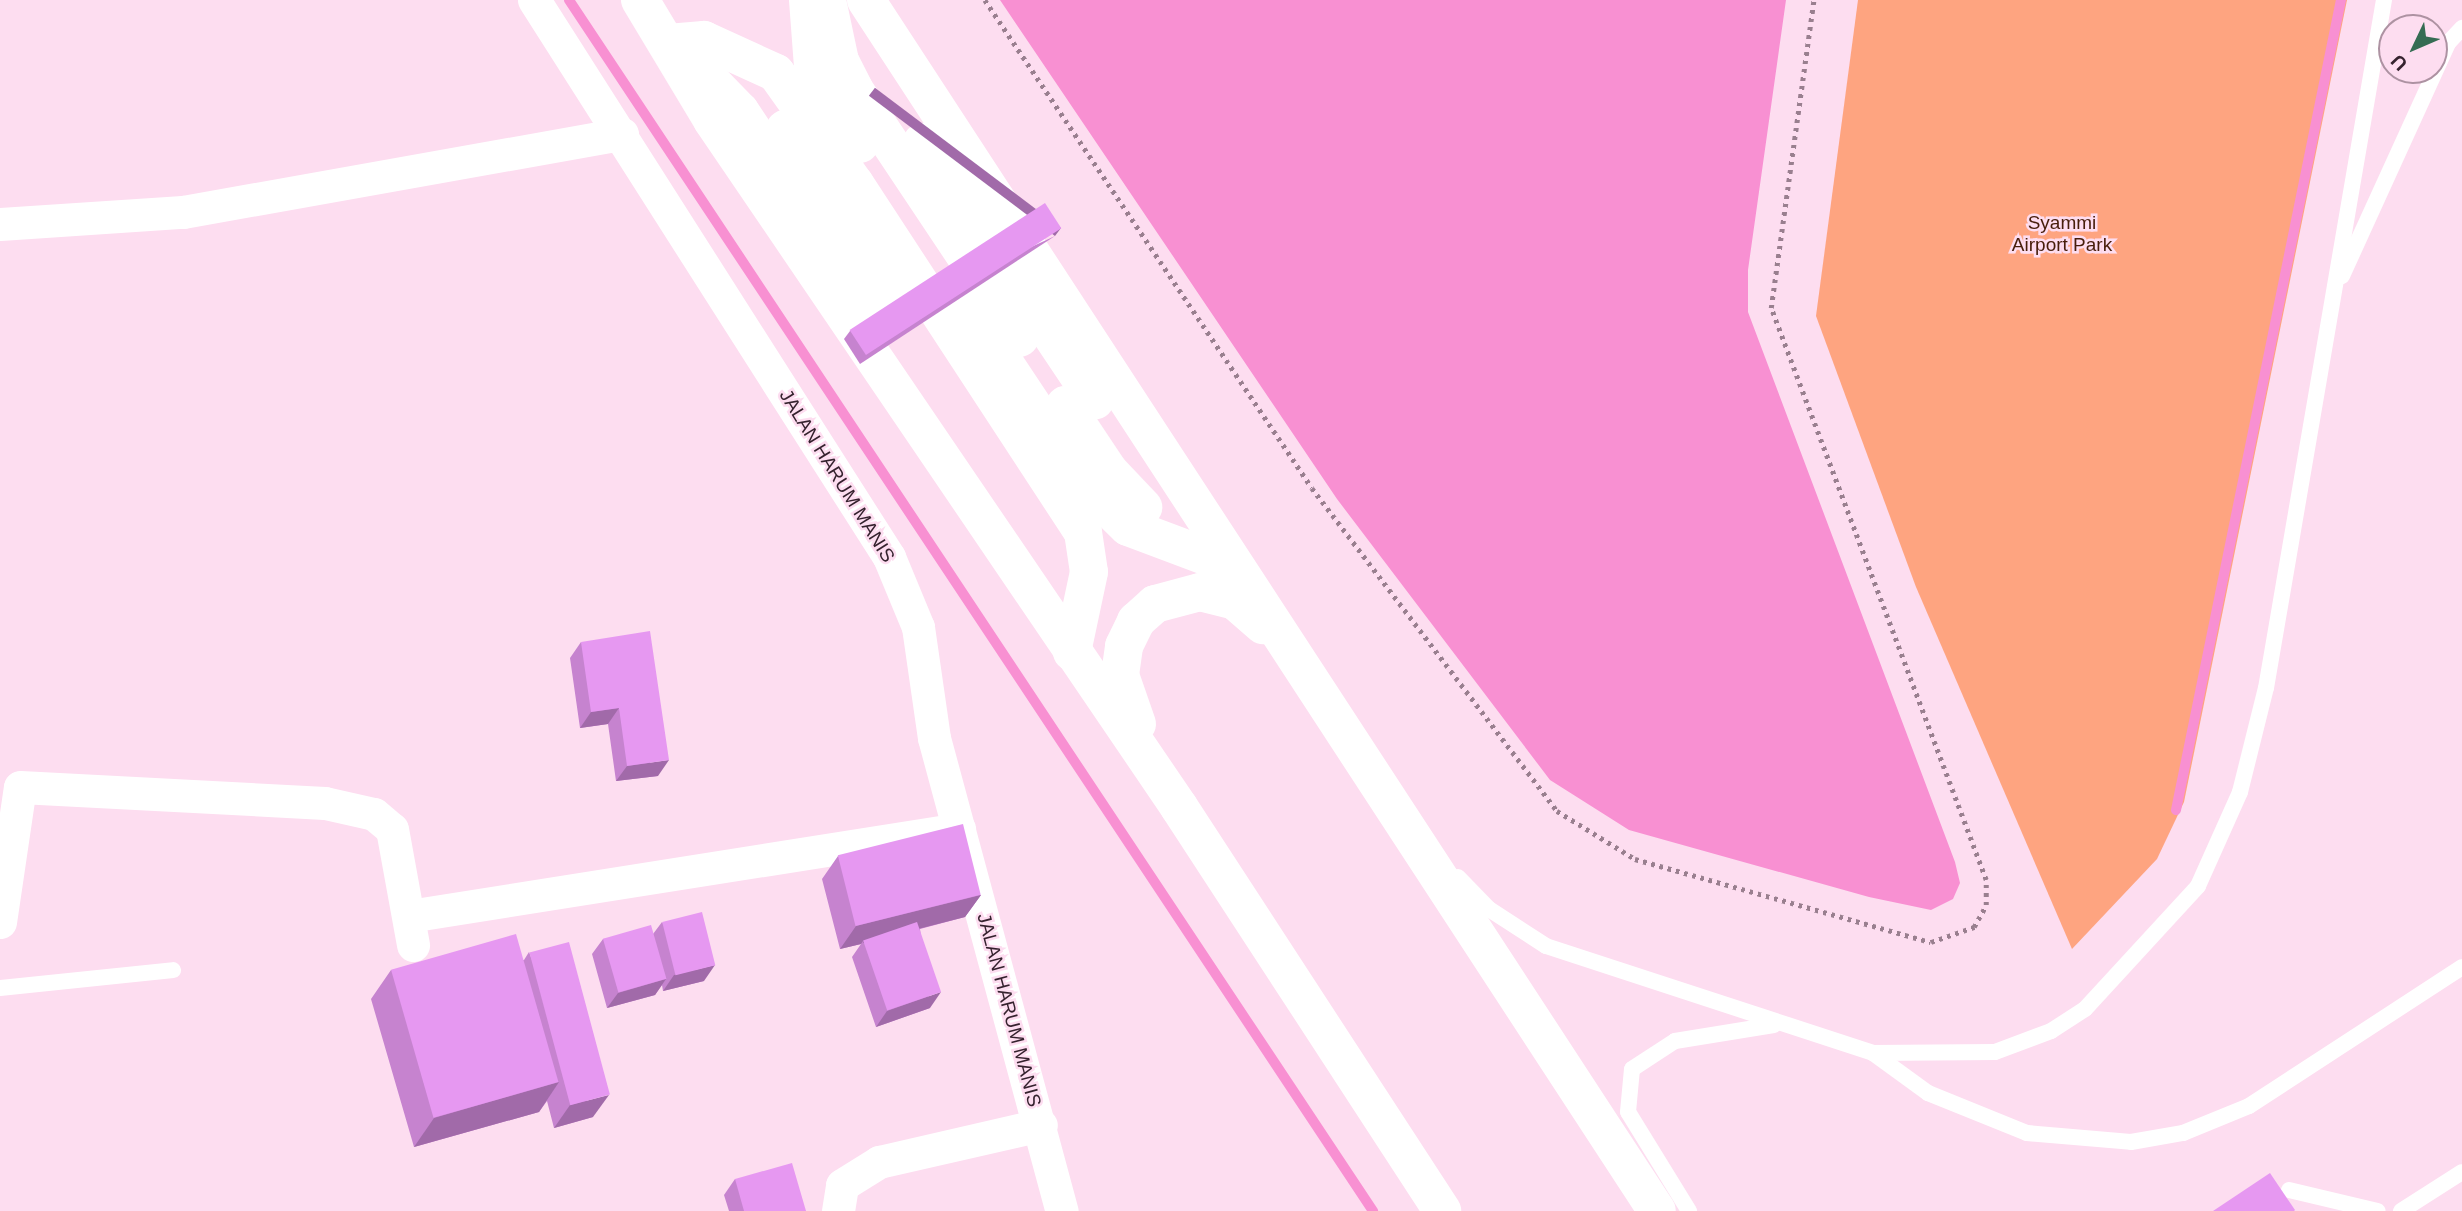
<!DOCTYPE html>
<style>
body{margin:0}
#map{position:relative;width:2462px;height:1211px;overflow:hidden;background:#fdddf0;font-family:Arial,sans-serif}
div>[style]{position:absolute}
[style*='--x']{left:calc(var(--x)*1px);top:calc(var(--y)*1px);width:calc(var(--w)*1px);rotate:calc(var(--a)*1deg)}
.green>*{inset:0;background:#fea480}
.water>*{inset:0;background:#f890d2}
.stream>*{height:10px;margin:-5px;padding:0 5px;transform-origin:5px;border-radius:5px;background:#f890d2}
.path>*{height:4.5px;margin-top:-2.25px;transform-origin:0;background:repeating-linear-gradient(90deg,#997f8f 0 3.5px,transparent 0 8.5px)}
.lane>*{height:16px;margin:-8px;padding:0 8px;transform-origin:8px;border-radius:8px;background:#fff}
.street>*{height:33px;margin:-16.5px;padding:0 16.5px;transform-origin:16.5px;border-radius:16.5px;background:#fff}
.secondary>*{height:38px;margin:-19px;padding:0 19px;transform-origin:19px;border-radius:19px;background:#fff}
.wall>*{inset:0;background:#c683cf}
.shaded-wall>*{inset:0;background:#a16aa9;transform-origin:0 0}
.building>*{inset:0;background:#e698f1;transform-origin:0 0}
span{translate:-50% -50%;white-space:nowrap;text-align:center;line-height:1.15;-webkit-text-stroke:5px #fdddf0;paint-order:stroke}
.park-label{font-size:19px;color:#471d0a}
.street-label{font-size:19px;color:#35222e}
.north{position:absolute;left:2378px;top:14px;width:70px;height:70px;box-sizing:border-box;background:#fdddf0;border:2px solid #ad92a2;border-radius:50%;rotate:226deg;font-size:19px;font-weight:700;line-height:28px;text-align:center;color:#35222e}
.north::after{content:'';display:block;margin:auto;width:24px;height:32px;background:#356c53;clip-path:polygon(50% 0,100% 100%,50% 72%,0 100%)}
</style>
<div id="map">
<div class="green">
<div style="clip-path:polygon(1858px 0,2347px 0,2184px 802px,2157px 859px,2072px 949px,1916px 587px,1816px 316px)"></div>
</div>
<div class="water">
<div style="clip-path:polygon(1000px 0,1786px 0,1748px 270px,1748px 312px,1955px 862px,1960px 883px,1953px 899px,1931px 910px,1869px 897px,1629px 830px,1550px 780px,1337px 499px)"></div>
</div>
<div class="stream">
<div style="--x:569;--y:0;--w:1454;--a:56.42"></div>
<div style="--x:2176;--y:810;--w:827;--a:-78.49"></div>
</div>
<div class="path">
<div style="--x:985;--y:0;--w:587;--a:56.17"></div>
<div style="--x:1312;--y:488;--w:405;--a:52.8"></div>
<div style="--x:1557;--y:811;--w:92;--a:31.6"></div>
<div style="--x:1635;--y:859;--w:307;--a:15.7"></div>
<div style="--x:1931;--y:942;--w:46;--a:-19.2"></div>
<div style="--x:1974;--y:927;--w:25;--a:-61"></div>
<div style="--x:1986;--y:905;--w:25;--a:-90"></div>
<div style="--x:1986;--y:880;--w:611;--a:-110.6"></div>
<div style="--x:1771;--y:308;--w:311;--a:-82.1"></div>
</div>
<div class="lane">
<div style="--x:2342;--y:276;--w:256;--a:-65.5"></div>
<div style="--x:2448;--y:43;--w:21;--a:-47"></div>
<div style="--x:1458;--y:877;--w:45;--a:45.9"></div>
<div style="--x:1489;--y:909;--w:68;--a:33"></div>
<div style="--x:1546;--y:946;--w:344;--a:18.1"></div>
<div style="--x:1873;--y:1053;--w:122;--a:-0.5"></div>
<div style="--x:1995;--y:1052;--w:60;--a:-20.6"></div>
<div style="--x:2051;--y:1031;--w:40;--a:-32.9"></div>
<div style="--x:2085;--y:1009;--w:167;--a:-47.4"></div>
<div style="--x:2198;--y:886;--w:103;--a:-65.9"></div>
<div style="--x:2240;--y:792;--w:107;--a:-76"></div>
<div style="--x:2266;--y:688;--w:698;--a:-80.27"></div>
<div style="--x:0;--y:988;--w:174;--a:-5.9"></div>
<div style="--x:1873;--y:1053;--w:68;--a:36"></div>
<div style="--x:1928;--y:1093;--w:107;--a:22"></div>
<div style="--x:2027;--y:1133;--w:104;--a:4.9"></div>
<div style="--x:2131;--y:1142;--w:53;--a:-9.8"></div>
<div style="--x:2183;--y:1133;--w:71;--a:-22.2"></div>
<div style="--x:2249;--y:1106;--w:254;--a:-33.1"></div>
<div style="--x:2289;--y:1190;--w:91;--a:13.3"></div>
<div style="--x:1689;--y:1211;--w:116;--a:-121.6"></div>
<div style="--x:1628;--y:1112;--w:43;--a:-84.7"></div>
<div style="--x:1632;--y:1069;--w:51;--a:-33.1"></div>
<div style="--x:1675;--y:1041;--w:100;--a:-9.2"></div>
<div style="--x:2401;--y:1211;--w:72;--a:-32.6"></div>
</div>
<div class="street">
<div style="--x:534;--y:0;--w:661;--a:57.49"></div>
<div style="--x:889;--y:557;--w:76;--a:67.5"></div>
<div style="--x:918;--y:627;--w:112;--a:81.8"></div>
<div style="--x:934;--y:738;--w:490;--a:74.9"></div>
<div style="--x:0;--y:224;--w:183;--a:-3.8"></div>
<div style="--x:183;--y:212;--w:446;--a:-10.1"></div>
<div style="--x:409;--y:916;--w:557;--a:-8.99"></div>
<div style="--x:0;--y:922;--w:136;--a:-81.6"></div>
<div style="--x:20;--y:787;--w:305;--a:3"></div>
<div style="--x:325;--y:803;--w:50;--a:12.7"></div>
<div style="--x:374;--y:814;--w:23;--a:40"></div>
<div style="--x:392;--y:829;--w:118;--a:79.7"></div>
<div style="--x:838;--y:1211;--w:26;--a:-81"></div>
<div style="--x:842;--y:1185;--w:44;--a:-31.9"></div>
<div style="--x:879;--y:1162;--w:166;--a:-12.9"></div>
</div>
<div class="secondary">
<div style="--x:640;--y:0;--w:140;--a:59"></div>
<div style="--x:712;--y:120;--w:831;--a:55.79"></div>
<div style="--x:1179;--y:807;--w:482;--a:56.9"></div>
<div style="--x:808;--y:0;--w:66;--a:85.7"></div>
<div style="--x:813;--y:66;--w:91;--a:58.9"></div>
<div style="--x:827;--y:0;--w:62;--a:78"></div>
<div style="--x:840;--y:61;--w:31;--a:63"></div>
<div style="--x:854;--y:89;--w:299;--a:56.3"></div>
<div style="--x:866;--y:0;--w:1446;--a:56.85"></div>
<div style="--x:668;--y:43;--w:36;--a:-5"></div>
<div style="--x:704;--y:40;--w:79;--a:24.6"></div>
<div style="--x:776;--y:73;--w:136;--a:54.6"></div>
<div style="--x:855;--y:184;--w:416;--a:56.8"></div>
<div style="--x:1083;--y:532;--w:40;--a:81.5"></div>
<div style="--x:1089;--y:572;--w:82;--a:102"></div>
<div style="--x:698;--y:68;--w:60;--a:45.7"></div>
<div style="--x:740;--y:111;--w:244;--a:56.4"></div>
<div style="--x:785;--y:129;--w:202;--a:56.1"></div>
<div style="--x:922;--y:142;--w:311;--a:56.2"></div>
<div style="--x:970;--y:311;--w:211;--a:56.4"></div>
<div style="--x:1087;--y:487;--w:57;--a:44.3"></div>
<div style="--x:1128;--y:527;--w:111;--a:20.6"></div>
<div style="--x:1065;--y:405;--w:79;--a:56.3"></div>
<div style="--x:1109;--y:471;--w:50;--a:46.6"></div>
<div style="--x:1137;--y:724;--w:52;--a:-109.1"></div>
<div style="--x:1120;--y:675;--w:29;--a:-82"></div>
<div style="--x:1124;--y:646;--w:28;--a:-64"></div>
<div style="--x:1136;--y:621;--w:25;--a:-42"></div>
<div style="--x:1155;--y:604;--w:47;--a:-14.9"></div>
<div style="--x:1200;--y:592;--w:36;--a:14"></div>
<div style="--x:1235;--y:601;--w:37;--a:41"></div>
</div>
<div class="wall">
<div style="clip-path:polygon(1055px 236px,860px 364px,844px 339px,850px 331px)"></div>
<div style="clip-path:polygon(581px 642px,658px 776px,616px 781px,608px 724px,580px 728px,570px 658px)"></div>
<div style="clip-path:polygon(838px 856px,981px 895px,965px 917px,920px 929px,930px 1008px,876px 1027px,852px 957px,861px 944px,840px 949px,822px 879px)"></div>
<div style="clip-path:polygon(662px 922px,704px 981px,663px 991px,662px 985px,655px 995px,607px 1008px,592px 954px,603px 939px,653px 934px)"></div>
<div style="clip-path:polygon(529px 952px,593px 1117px,554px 1128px,547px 1101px,539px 1112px,414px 1147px,371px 999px,391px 970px,524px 960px)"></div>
<div style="clip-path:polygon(735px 1179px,806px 1211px,729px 1211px,724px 1195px)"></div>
</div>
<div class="shaded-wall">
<div style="left:1061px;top:228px;width:10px;height:233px;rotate:127deg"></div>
<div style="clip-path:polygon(619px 708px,608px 724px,580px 728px,591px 712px)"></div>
<div style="clip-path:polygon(669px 760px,658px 776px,616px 781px,627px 766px)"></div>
<div style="clip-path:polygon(981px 895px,965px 917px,863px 943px,863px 941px,861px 944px,840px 949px,856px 926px)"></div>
<div style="clip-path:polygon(715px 965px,704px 981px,663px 991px,674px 975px)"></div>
<div style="clip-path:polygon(666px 979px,655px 995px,607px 1008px,618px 993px)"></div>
<div style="clip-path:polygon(941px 992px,930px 1008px,876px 1027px,887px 1011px)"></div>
<div style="clip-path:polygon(559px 1082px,539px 1112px,414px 1147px,434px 1118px)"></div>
<div style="clip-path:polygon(609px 1095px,593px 1117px,554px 1128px,570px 1105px)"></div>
</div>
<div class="building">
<div style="left:1045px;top:203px;width:30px;height:233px;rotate:57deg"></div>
<div style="clip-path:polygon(650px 631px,669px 760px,627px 766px,619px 708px,591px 712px,581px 642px)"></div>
<div style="left:963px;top:824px;width:73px;height:129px;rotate:76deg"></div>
<div style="left:702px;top:912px;width:55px;height:41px;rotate:76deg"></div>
<div style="left:917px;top:922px;width:74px;height:57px;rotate:71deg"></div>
<div style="left:651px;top:925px;width:56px;height:50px;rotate:74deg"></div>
<div style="left:516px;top:934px;width:154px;height:130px;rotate:74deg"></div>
<div style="left:569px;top:942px;width:158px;height:41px;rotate:75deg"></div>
<div style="clip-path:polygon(792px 1163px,806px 1211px,744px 1211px,735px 1179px)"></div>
<div style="clip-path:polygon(2270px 1173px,2295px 1210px,2294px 1211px,2213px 1211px)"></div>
</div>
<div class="park-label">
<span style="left:2062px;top:234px">Syammi<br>Airport Park</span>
</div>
<div class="street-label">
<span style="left:837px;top:476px;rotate:58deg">JALAN HARUM MANIS</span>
<span style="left:1009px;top:1010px;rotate:75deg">JALAN HARUM MANIS</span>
</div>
<div class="north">U</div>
</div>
